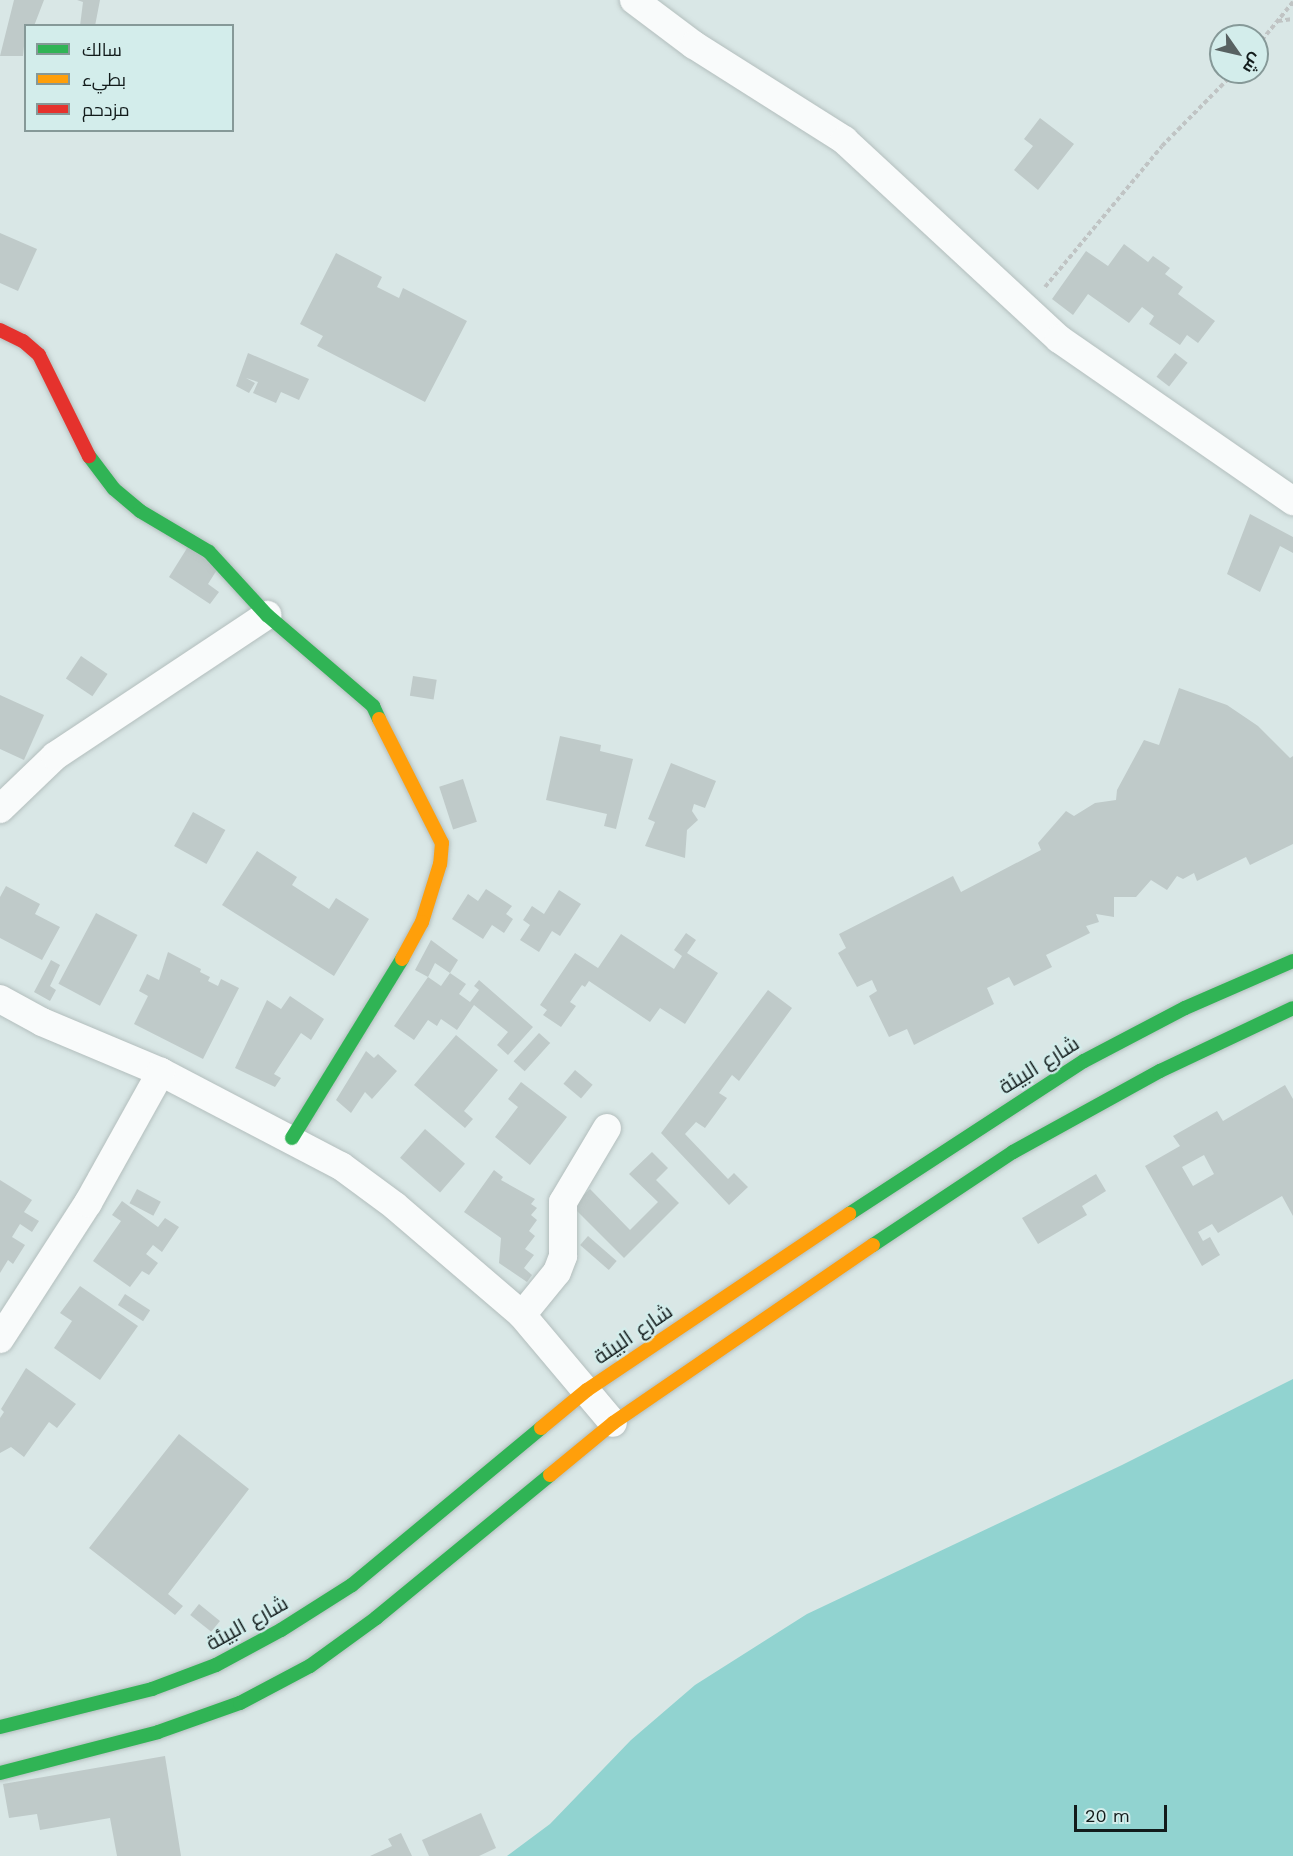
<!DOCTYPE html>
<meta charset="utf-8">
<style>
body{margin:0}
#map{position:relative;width:1293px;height:1856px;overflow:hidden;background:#d9e7e6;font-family:"Work Sans",Cairo,sans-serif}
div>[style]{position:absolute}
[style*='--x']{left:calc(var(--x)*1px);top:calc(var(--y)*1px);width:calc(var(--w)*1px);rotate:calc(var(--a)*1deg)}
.water>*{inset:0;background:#91d3d0}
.building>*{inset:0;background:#bfcac9;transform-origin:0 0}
.path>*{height:4px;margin-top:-2px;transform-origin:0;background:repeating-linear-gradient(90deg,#c0c4c4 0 4.5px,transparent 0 7.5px)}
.roads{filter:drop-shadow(0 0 2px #b3bebd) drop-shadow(0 0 2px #b3bebd)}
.street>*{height:28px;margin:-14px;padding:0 14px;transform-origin:14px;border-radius:14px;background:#f9fbfb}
.fast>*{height:14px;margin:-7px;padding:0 7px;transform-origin:7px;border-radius:7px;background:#30b455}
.slow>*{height:14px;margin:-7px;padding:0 7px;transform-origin:7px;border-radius:7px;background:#ff9f0a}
.jam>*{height:14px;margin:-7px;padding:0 7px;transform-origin:7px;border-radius:7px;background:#e5322d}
span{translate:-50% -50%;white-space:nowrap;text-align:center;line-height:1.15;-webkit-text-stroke:4.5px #d3edeb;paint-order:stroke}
.street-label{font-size:21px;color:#121b1b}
.legend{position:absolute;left:24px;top:24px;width:210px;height:108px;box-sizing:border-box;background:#d3edeb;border:2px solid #869998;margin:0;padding:8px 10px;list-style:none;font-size:18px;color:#121b1b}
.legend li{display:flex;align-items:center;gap:12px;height:30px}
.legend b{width:30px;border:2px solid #869998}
.north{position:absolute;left:1209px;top:24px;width:60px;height:60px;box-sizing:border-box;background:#d3edeb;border:2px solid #869998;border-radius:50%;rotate:124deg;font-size:16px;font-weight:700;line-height:24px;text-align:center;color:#121b1b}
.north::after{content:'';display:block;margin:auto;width:21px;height:27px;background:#586262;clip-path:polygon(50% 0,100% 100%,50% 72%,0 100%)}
.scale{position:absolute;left:1074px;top:1805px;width:93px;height:27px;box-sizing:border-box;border:3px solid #121b1b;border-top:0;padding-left:8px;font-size:18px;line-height:21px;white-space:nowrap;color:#121b1b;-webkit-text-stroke:4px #d3edeb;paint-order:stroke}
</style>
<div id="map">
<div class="water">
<div style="clip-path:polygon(1293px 1379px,1293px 1856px,507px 1856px,550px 1824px,631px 1740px,695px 1685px,807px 1614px,1122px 1465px)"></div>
</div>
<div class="building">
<div style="clip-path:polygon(14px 0,44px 0,34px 26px,26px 26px,23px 56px,0 56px)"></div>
<div style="clip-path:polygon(77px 0,100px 0,95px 26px,80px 26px,83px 2px)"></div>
<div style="clip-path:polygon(1040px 118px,1074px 144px,1038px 190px,1014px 170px,1033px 146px,1024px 139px)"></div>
<div style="clip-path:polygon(0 233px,37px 249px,18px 291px,0 283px)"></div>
<div style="clip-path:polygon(1124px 244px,1148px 262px,1153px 256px,1170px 268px,1165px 274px,1183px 287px,1178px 294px,1215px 321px,1198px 343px,1187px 335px,1180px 345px,1149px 324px,1154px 316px,1142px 307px,1129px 323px,1088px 294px,1073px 315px,1052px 299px,1086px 251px,1108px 266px)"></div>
<div style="clip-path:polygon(336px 253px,382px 277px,377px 287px,399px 298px,403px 288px,467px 321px,425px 402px,317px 346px,323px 336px,300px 324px)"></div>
<div style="clip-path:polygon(248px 353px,309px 379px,299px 400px,281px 392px,276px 403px,253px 393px,258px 382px,246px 378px,255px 383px,249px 393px,236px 386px)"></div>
<div style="left:1175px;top:353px;width:16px;height:30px;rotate:38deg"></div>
<div style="clip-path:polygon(1250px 514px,1293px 537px,1293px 553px,1280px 546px,1260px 592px,1227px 574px)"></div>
<div style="clip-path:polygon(189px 545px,220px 565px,208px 584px,219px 592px,210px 604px,169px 577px)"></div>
<div style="left:81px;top:656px;width:32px;height:27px;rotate:34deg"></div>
<div style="left:413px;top:676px;width:24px;height:20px;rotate:9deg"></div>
<div style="clip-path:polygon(1179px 688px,1227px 705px,1258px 726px,1290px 758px,1293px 756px,1293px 844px,1250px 865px,1246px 857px,1197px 881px,1194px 873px,1183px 879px,1177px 876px,1167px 890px,1151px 880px,1136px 897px,1114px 897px,1114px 917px,1096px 914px,1099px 922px,1086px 926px,1090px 933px,1046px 955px,1052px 967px,1014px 986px,1009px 977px,987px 988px,994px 1004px,914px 1045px,907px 1029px,889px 1037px,869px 996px,877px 991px,872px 980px,857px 987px,838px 953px,846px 948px,839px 934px,953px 876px,961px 892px,1041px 850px,1038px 843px,1066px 811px,1074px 816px,1095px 803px,1116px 800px,1117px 790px,1144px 740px,1159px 745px)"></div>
<div style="clip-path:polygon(0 695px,44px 715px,24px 760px,0 749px)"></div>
<div style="clip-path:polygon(560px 736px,601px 745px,600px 751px,633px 759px,616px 829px,604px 826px,607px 814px,546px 800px)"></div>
<div style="clip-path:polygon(671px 763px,716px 781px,705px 808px,694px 804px,692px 811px,698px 820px,687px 830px,685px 858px,645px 846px,655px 822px,648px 819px)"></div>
<div style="left:463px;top:779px;width:45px;height:25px;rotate:72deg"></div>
<div style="left:193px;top:812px;width:37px;height:39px;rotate:29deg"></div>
<div style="clip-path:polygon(257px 851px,297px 877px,292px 885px,329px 909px,336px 898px,369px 919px,334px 976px,222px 905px)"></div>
<div style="clip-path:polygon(6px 886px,40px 904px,35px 914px,60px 927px,42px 960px,0 938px,0 897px)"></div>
<div style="clip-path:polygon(486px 889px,512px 906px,506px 914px,513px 919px,504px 933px,492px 925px,483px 939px,452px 919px,468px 894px,478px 901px)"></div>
<div style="clip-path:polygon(559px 890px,581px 904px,560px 936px,552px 931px,539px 952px,520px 940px,530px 925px,523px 920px,532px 906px,544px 914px)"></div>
<div style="left:96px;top:913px;width:47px;height:80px;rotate:28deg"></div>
<div style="clip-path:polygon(686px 933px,696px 940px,687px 953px,718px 973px,685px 1024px,660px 1008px,650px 1022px,589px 981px,585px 987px,582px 985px,570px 1002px,576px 1006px,561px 1027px,543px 1015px,547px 1010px,540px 1005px,575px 953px,598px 968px,621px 934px,674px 969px,682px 956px,674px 950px)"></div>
<div style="clip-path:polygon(evenodd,431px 940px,458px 960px,450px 973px,466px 984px,459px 994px,470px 1002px,479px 990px,474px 986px,479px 980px,533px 1027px,508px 1055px,497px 1045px,508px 1032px,474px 1005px,457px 1030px,441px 1019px,437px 1026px,428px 1020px,414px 1040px,394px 1026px,428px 977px,415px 970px,431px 940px,435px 963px,450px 973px,441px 986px,428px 977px,435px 963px)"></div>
<div style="clip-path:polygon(168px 952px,201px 969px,200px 972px,210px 977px,208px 981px,218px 986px,221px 979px,239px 988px,203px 1059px,134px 1024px,148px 996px,139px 991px,147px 974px,159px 980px)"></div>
<div style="clip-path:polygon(51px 960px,60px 965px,50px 986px,56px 990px,50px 1001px,34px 992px)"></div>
<div style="clip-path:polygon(768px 990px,792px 1008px,739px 1081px,732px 1075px,719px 1093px,727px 1098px,705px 1128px,696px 1122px,685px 1134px,728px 1179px,734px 1173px,748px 1187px,729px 1205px,661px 1133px)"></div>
<div style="clip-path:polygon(290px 996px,324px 1019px,311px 1040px,301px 1033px,274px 1074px,281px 1078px,275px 1087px,235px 1068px,267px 1000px,281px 1009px)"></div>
<div style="left:539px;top:1033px;width:15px;height:38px;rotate:42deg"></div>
<div style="clip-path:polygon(456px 1035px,498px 1070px,464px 1111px,473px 1119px,465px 1128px,414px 1085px)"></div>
<div style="clip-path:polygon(366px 1051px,374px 1058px,378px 1054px,397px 1071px,372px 1099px,365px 1092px,351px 1113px,336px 1100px)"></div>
<div style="left:575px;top:1070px;width:23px;height:18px;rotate:40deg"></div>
<div style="clip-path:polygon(521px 1082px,567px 1117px,530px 1165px,495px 1137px,518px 1107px,508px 1099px)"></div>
<div style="clip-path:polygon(evenodd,1285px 1085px,1293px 1099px,1293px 1216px,1282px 1196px,1218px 1233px,1212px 1224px,1198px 1232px,1203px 1241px,1210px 1237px,1220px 1255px,1202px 1266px,1145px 1166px,1180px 1146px,1173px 1136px,1217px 1111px,1223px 1121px,1285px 1085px,1204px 1155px,1214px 1174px,1193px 1186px,1182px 1167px,1204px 1155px)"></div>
<div style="left:425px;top:1129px;width:53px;height:38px;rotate:41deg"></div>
<div style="clip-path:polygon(652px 1152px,668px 1168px,656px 1180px,679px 1203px,624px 1258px,572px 1206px,590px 1189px,630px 1230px,658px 1202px,629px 1174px)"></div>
<div style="clip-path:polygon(494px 1170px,503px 1177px,501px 1180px,535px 1199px,531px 1204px,537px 1208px,531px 1215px,537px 1220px,529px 1231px,535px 1236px,525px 1249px,534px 1255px,524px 1268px,532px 1275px,527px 1282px,499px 1263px,501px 1238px,464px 1212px)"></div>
<div style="clip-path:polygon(1096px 1174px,1106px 1191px,1082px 1206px,1087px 1215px,1038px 1244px,1022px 1218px)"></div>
<div style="clip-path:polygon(0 1180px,32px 1200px,24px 1212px,39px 1221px,32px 1232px,20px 1224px,12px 1237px,25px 1245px,13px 1264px,8px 1260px,0 1273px)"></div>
<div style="left:137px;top:1189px;width:27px;height:16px;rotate:28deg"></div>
<div style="clip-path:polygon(122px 1201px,158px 1227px,165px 1218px,179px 1227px,162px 1252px,153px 1245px,146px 1254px,158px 1263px,149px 1275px,142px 1271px,130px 1287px,93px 1261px,121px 1221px,112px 1215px)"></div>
<div style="left:588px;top:1236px;width:38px;height:12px;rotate:41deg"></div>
<div style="clip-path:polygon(80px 1286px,138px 1326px,100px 1380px,54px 1348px,72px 1321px,60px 1313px)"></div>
<div style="left:125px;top:1294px;width:30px;height:13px;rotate:33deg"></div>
<div style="clip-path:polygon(26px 1368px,76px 1404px,57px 1428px,49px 1422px,24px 1457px,11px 1447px,0 1453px,0 1418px,4px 1412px,1px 1409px)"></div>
<div style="clip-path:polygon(179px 1434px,249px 1489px,168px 1594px,183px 1606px,175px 1615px,89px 1548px)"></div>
<div style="left:199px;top:1604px;width:27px;height:14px;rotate:39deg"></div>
<div style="clip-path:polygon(165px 1756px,181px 1856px,117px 1856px,110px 1818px,40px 1830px,37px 1814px,9px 1818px,3px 1784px)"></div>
<div style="clip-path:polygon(481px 1813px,496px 1848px,479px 1856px,429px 1856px,422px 1840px)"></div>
<div style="clip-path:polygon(401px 1833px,412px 1856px,370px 1856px,392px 1846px,388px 1839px)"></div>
</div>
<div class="path">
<div style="--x:1278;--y:21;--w:15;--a:-8"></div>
<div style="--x:1257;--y:46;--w:57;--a:-50.7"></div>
<div style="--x:1045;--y:287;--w:183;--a:-50.3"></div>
<div style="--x:1162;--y:146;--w:104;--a:-45.4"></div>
</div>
<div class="roads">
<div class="street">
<div style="--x:634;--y:0;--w:75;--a:36.9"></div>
<div style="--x:694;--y:45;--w:178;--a:32.3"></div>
<div style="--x:844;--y:140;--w:293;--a:42.8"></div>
<div style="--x:1059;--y:339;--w:285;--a:34.7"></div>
<div style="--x:0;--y:809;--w:76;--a:-43.9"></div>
<div style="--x:55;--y:756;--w:255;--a:-33.6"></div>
<div style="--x:0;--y:999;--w:48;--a:28.7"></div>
<div style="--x:42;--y:1022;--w:129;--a:22.8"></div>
<div style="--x:161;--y:1072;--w:203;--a:27.6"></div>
<div style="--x:341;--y:1166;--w:67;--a:36.5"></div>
<div style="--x:395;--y:1206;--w:167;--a:40.6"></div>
<div style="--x:522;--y:1315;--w:141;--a:49.9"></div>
<div style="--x:522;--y:1315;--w:55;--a:-50.9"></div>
<div style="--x:557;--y:1272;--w:17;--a:-69"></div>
<div style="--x:563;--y:1256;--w:54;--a:-90"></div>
<div style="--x:563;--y:1202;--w:86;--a:-59.3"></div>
<div style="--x:0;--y:1339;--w:162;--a:-57.1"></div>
<div style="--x:88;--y:1203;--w:150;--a:-60.9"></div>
</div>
<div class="fast">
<div style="--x:89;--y:456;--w:41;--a:52.9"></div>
<div style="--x:114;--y:489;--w:34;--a:40"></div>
<div style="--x:140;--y:511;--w:80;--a:30.7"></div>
<div style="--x:209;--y:552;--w:86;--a:47.4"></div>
<div style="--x:267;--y:615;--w:140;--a:40.6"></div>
<div style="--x:373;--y:706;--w:14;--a:65"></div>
<div style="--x:292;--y:1138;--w:210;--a:-58.4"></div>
<div style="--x:849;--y:1214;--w:280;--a:-33.1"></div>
<div style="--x:1084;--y:1061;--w:114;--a:-27.7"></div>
<div style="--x:1185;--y:1008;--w:118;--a:-23.5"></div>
<div style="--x:873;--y:1245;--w:168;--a:-33.6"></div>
<div style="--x:1013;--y:1152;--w:168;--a:-28.9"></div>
<div style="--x:1160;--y:1071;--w:147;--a:-25.3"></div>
<div style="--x:0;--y:1727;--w:157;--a:-14"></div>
<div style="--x:152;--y:1689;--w:68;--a:-20.6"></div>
<div style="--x:216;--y:1665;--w:74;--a:-28.3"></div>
<div style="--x:281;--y:1630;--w:84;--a:-32.4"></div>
<div style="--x:352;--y:1585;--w:246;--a:-39.7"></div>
<div style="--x:0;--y:1773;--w:163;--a:-14.5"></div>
<div style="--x:158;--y:1732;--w:87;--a:-19.5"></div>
<div style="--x:240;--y:1703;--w:79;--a:-27.9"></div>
<div style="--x:310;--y:1666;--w:82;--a:-36"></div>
<div style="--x:376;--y:1618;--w:225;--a:-39.4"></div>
</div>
<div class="slow">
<div style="--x:379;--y:719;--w:139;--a:63.1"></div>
<div style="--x:442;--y:843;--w:21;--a:95"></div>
<div style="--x:440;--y:864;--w:61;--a:107.2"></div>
<div style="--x:422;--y:922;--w:42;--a:118.4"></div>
<div style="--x:541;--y:1428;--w:60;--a:-39.6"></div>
<div style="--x:587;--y:1390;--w:316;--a:-33.9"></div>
<div style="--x:550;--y:1475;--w:82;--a:-39.5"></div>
<div style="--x:613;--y:1423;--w:315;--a:-34.4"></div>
</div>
<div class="jam">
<div style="--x:0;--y:330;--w:25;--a:26"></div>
<div style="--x:23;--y:341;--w:21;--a:41"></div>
<div style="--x:39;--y:355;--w:113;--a:63.7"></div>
</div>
</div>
<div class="street-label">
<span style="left:1039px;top:1065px;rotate:-32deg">شارع البيئة</span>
<span style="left:633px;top:1334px;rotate:-34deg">شارع البيئة</span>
<span style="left:247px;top:1623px;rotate:-29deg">شارع البيئة</span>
</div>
<ul class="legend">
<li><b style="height:8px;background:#30b455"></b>سالك</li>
<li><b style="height:8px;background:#ff9f0a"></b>بطيء</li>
<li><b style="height:8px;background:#e5322d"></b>مزدحم</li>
</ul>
<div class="north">ش</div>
<div class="scale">20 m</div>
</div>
